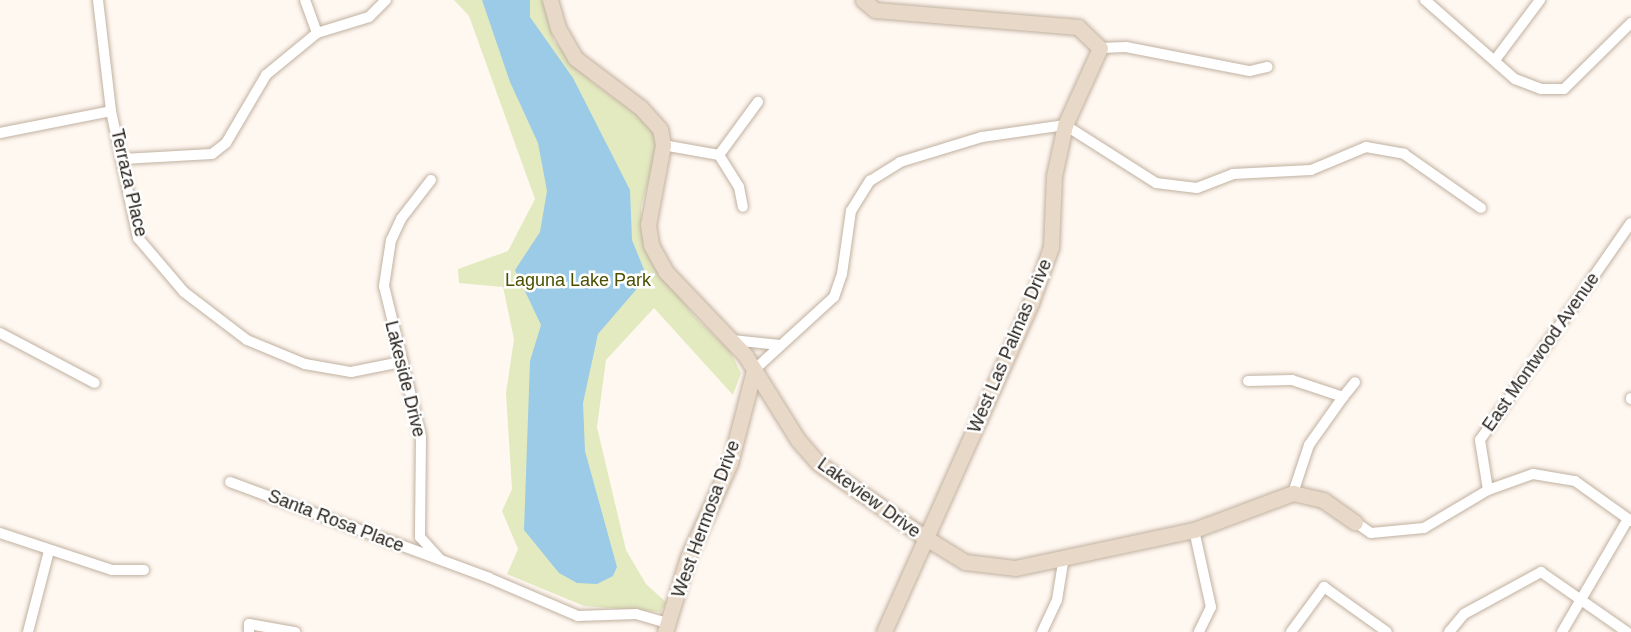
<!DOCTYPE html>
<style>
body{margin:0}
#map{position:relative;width:1631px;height:632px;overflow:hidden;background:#fff8f1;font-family:Arial,sans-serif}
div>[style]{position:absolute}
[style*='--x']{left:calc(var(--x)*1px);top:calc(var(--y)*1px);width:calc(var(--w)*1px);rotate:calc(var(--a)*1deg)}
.green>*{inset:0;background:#e3eac0}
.water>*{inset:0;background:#9bcbe6}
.roads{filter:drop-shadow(0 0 2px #c1b1a0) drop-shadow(0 0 2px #c1b1a0)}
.street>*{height:10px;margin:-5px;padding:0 5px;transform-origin:5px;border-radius:5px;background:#fff}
.secondary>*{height:15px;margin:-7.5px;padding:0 7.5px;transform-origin:7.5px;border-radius:7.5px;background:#e7d8c7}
span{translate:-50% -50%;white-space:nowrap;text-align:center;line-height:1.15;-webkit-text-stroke:5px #fff;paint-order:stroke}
.street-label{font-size:18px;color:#26201a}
.park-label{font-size:18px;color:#4b5101}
</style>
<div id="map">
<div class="green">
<div style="clip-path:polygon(454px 0,543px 0,554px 41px,592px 82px,652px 126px,658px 148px,641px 207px,642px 236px,651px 258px,695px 317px,730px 351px,741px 373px,733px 395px,654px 308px,606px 360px,597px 427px,626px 550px,646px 584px,667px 603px,660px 612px,584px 606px,507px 574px,518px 549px,502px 511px,512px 489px,506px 393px,514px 339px,503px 287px,459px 283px,458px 269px,508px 251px,535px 199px,469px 16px)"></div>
</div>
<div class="water">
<div style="clip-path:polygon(482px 0,530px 0,530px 17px,573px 78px,630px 190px,632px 240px,647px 277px,598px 334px,583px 403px,585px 451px,617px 567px,613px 576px,597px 584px,577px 583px,559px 573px,524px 530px,530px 361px,541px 325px,515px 270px,540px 232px,547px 191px,538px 143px,510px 82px)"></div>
</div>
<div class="roads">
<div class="street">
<div style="--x:98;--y:0;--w:112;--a:83.3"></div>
<div style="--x:111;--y:111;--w:130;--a:78"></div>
<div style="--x:138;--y:238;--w:71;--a:49.6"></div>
<div style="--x:184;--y:292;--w:79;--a:37.3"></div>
<div style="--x:247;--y:340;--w:63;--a:22.5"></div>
<div style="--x:305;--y:364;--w:47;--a:9.9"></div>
<div style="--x:351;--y:372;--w:51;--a:-11.3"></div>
<div style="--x:305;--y:0;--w:35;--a:70"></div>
<div style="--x:1425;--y:0;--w:120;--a:41.3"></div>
<div style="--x:1515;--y:79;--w:28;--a:21"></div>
<div style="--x:1541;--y:89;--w:23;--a:0"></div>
<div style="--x:1564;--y:89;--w:94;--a:-44.6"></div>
<div style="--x:1100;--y:48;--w:26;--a:-2"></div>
<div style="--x:1126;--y:47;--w:126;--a:11"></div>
<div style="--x:1250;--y:71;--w:18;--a:-13"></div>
<div style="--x:1495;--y:60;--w:75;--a:-53.1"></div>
<div style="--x:0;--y:133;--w:113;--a:-11.2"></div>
<div style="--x:663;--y:145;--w:57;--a:10.1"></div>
<div style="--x:719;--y:155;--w:38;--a:58"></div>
<div style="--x:739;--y:187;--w:20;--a:79"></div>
<div style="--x:719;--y:155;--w:66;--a:-53.7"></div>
<div style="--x:123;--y:159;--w:89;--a:-3.2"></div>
<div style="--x:212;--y:154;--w:18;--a:-38"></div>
<div style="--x:226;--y:143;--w:79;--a:-59.5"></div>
<div style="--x:266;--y:75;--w:66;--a:-39.5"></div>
<div style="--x:317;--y:33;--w:54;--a:-17.1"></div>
<div style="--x:369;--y:17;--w:24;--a:-45"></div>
<div style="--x:431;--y:180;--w:49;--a:127.6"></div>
<div style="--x:401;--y:219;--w:23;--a:115"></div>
<div style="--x:391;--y:240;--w:47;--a:98.7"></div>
<div style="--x:384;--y:286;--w:155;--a:76.2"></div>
<div style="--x:421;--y:437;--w:100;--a:90.6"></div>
<div style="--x:420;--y:537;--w:30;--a:48"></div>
<div style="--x:0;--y:333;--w:107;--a:27.8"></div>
<div style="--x:732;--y:340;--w:48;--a:5.9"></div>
<div style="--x:754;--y:370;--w:108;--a:-42.4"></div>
<div style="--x:834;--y:297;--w:24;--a:-71"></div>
<div style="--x:842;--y:274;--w:64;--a:-81.9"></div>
<div style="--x:851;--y:211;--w:36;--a:-58"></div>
<div style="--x:870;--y:181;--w:36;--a:-32"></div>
<div style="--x:900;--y:162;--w:86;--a:-17"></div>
<div style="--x:982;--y:137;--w:84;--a:-8.2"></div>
<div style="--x:1065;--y:125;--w:108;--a:32.5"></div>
<div style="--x:1156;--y:183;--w:41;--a:7"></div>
<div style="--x:1197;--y:188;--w:39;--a:-21"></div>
<div style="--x:1233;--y:174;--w:78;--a:-2.9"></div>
<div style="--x:1311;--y:170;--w:60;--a:-22.7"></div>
<div style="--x:1366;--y:147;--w:39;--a:10"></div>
<div style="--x:1404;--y:154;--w:94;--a:35"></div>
<div style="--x:1248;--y:381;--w:44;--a:-1.3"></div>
<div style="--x:1292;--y:380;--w:54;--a:18.4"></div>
<div style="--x:1343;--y:397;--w:59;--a:125.3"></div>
<div style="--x:1309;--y:445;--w:51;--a:108.4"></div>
<div style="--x:1343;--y:397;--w:19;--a:-51"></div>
<div style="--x:1631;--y:399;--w:1;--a:-90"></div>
<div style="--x:230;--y:482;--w:276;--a:20.3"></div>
<div style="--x:489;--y:578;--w:97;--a:23.1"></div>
<div style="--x:578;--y:616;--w:58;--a:-2"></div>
<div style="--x:636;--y:614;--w:33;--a:16"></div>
<div style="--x:1488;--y:490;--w:51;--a:-99.1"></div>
<div style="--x:1480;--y:440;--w:264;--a:-55.2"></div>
<div style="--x:1355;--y:522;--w:19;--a:35"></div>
<div style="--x:1371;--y:533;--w:53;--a:-5.4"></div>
<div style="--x:1424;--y:528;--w:74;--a:-30.7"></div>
<div style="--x:1488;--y:490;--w:48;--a:-19.6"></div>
<div style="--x:1533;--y:474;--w:43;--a:9.5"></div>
<div style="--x:1575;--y:481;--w:69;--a:35.5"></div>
<div style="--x:1194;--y:530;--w:79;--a:77.6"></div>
<div style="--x:1211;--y:607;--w:28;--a:116"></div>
<div style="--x:0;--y:533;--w:118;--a:18.3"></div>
<div style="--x:112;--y:570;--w:32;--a:0"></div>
<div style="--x:28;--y:632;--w:84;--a:-75.5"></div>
<div style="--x:249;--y:632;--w:8;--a:-90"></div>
<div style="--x:249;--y:624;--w:47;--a:9.9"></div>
<div style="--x:1042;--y:632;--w:35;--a:-65"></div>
<div style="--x:1057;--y:600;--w:44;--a:-80.8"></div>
<div style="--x:1291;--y:632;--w:56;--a:-53.7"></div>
<div style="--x:1324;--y:587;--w:77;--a:35.5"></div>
<div style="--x:1449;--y:632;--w:23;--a:-50"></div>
<div style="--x:1464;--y:614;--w:88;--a:-28.6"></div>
<div style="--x:1541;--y:572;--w:105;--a:34.9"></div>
<div style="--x:1562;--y:632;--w:131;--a:-59.7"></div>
</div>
<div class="secondary">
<div style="--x:550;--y:0;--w:29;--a:74"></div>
<div style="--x:558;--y:28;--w:34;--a:60"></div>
<div style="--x:575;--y:58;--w:83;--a:37.1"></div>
<div style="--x:641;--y:108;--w:28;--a:48"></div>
<div style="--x:660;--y:129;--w:16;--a:79"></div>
<div style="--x:663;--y:145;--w:81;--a:100.6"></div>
<div style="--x:648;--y:225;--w:20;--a:81"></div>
<div style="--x:651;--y:245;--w:31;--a:61"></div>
<div style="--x:666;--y:272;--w:115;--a:46.4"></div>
<div style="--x:745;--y:355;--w:100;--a:58.1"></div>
<div style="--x:798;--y:440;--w:30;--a:49"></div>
<div style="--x:818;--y:463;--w:131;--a:34.8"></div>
<div style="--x:926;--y:538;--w:46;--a:31.6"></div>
<div style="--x:965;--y:562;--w:50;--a:6.8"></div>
<div style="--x:1015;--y:568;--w:183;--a:-12"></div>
<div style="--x:1194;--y:530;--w:106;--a:-20.5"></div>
<div style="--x:1293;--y:493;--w:31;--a:13"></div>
<div style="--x:1323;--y:500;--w:39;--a:35"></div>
<div style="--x:863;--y:0;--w:16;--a:40"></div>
<div style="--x:875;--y:10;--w:204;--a:4.8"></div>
<div style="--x:1078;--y:27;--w:30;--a:44"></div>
<div style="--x:1100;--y:48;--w:85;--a:114.4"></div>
<div style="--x:1065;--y:125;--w:52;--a:102.2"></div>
<div style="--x:1054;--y:176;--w:71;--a:92.4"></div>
<div style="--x:1051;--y:247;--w:59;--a:109.7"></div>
<div style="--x:1031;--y:303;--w:360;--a:114.1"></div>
<div style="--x:665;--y:632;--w:78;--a:-73"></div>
<div style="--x:688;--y:557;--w:103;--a:-65.9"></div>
<div style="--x:730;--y:463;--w:96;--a:-75.5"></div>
</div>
</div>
<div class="street-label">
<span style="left:129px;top:183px;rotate:77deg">Terraza Place</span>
<span style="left:1010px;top:346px;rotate:-67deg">West Las Palmas Drive</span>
<span style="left:1541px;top:352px;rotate:-55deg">East Montwood Avenue</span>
<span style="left:405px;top:379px;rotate:76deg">Lakeside Drive</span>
<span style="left:869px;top:498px;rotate:36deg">Lakeview Drive</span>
<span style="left:706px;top:519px;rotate:-70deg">West Hermosa Drive</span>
<span style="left:336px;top:521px;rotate:21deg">Santa Rosa Place</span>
</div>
<div class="park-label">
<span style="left:578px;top:280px">Laguna Lake Park</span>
</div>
</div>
